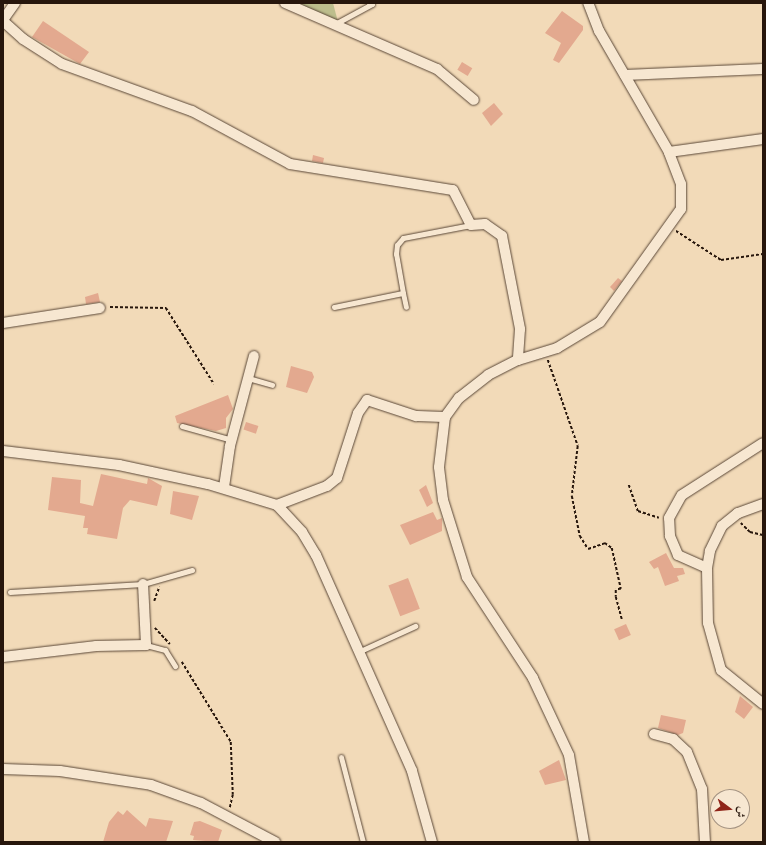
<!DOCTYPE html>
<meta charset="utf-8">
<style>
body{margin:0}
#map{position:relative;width:766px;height:845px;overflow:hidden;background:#f2dab8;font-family:"Libre Bodoni",Amiri,serif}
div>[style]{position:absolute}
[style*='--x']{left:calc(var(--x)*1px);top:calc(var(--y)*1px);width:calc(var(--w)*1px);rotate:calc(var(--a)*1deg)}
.green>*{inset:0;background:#bdbe8d}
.building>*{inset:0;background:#e3a98f;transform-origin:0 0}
.path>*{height:1.5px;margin-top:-0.75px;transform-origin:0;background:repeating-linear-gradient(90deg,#27160c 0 3px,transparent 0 5px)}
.roads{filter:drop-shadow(0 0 1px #5a4737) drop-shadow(0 0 1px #5a4737)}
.lane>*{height:5px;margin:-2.5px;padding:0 2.5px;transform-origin:2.5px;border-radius:2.5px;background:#f7e7d1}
.street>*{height:10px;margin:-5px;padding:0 5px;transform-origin:5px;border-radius:5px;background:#f7e7d1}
span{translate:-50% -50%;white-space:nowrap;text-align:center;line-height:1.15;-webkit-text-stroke:3.5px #f7e7d1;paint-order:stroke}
.frame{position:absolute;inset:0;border:4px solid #27160c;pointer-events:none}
.north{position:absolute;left:710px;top:789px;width:40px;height:40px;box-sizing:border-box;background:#f7e7d1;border:1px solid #a49382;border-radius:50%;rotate:106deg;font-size:11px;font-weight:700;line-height:16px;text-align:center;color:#27160c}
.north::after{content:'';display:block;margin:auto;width:14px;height:18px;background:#8f2418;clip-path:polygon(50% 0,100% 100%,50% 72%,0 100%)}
</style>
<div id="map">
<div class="green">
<div style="clip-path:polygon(294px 3px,333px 3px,338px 22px)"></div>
</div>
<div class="building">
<div style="clip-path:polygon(562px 11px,583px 26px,583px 30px,559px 63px,553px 60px,561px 43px,545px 33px)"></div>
<div style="clip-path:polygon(43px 21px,89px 52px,80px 64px,32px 37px)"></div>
<div style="left:462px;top:62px;width:12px;height:9px;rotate:31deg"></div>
<div style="clip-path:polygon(494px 103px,503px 114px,491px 126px,482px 113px)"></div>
<div style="clip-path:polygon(313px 155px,324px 158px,323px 163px,312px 161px)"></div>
<div style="clip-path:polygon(618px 278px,622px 281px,614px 291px,610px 287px)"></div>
<div style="clip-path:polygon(98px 293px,100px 302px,86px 304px,85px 297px)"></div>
<div style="clip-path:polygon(291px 366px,312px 372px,314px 377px,307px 393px,286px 387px)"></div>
<div style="clip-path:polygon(228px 395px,233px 409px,226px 418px,226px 428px,216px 431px,177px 423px,175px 416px)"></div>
<div style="left:246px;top:422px;width:13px;height:8px;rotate:18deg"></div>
<div style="clip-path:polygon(101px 474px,147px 484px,148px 478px,162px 486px,157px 506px,130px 500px,123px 508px,117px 539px,87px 534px,88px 528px,83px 528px,85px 516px,48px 510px,52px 477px,81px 480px,80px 503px,93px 506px)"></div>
<div style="clip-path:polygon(426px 485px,433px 503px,427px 507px,419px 490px)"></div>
<div style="clip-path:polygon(173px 491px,199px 496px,192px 520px,170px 514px)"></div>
<div style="clip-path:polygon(433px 512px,437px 520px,442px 518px,442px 531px,410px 545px,400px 525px)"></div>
<div style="clip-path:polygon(666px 553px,674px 568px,683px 568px,685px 574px,677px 576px,679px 581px,665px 586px,658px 567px,654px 569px,649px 562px)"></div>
<div style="left:408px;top:578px;width:33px;height:21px;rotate:69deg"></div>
<div style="left:626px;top:624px;width:12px;height:13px;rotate:66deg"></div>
<div style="clip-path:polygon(740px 696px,753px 707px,744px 719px,735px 712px)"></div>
<div style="clip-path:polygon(661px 715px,686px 720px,683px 733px,678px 735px,658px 728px)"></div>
<div style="clip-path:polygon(559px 760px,566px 780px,545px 785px,539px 771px)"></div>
<div style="clip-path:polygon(127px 810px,146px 827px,149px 818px,173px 821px,166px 842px,103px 842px,109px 822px,118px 811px,123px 815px)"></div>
<div style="clip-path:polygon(200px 821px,222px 830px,218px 842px,193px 840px,194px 836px,190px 835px,194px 822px)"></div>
</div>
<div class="path">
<div style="--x:676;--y:231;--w:54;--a:32.8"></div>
<div style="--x:721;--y:260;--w:42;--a:-8.1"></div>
<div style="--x:110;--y:307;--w:56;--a:1"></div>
<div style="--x:166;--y:308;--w:90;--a:57.7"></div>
<div style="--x:548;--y:360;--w:91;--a:70.8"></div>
<div style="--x:578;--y:446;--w:50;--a:96.8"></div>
<div style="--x:572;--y:496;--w:41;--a:78.7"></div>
<div style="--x:580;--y:536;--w:15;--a:58"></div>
<div style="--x:588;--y:549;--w:18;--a:-19"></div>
<div style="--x:605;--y:543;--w:9;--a:36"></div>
<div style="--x:612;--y:548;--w:42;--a:77.6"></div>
<div style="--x:621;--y:589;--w:5;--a:169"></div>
<div style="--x:616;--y:590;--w:7;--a:90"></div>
<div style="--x:616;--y:597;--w:23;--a:75"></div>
<div style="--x:629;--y:485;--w:28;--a:71"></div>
<div style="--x:638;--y:511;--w:22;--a:18"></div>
<div style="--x:741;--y:523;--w:13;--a:45"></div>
<div style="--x:750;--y:532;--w:13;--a:13"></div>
<div style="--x:154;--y:601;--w:15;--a:-70"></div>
<div style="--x:155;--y:628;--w:22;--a:47"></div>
<div style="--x:182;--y:662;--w:94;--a:58.5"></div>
<div style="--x:231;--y:742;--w:53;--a:87.8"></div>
<div style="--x:233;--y:795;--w:13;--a:103"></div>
</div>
<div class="roads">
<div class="lane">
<div style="--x:335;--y:24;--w:42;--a:-28.4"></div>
<div style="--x:372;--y:4;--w:3;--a:-162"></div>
<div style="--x:403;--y:293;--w:14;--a:78"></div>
<div style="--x:334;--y:307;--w:70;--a:-11.5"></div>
<div style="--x:403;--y:293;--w:40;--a:-100"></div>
<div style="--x:396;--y:254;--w:9;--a:-84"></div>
<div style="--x:397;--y:245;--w:9;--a:-49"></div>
<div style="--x:403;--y:238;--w:69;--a:-10.8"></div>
<div style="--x:248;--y:378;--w:25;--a:16"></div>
<div style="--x:182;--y:426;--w:52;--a:15.6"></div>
<div style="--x:10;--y:592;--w:133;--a:-3.4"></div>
<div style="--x:143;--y:584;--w:51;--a:-15.9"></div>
<div style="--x:146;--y:645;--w:20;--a:15"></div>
<div style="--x:165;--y:650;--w:19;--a:58"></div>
<div style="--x:358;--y:652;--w:63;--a:-24.5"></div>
<div style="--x:341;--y:757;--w:88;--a:75.5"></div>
</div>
<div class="street">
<div style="--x:285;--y:3;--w:166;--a:23.5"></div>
<div style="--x:437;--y:69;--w:48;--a:40"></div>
<div style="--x:3;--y:20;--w:21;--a:-55"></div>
<div style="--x:3;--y:21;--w:27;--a:42"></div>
<div style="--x:23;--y:39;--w:46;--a:32.7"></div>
<div style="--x:62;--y:64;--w:138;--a:19.9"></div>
<div style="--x:192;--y:111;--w:111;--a:28.4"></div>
<div style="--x:290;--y:164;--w:165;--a:9.1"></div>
<div style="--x:453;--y:190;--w:39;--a:63"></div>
<div style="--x:471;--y:225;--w:14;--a:-4"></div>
<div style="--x:485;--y:224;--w:21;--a:35"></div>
<div style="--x:502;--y:236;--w:95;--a:79"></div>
<div style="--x:520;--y:329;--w:31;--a:94"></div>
<div style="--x:625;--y:75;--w:138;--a:-2.5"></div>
<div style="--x:669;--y:152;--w:95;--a:-7.9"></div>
<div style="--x:3;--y:323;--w:98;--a:-8.8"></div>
<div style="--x:3;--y:451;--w:117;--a:6.9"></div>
<div style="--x:119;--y:465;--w:91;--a:12.1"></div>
<div style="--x:208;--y:484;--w:72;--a:16.9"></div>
<div style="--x:277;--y:505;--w:37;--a:47"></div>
<div style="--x:302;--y:532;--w:27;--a:59"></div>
<div style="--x:316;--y:555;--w:236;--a:66"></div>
<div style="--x:412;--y:771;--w:74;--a:74.3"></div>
<div style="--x:224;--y:487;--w:41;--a:-81.7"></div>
<div style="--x:230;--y:446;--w:93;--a:-75.1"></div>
<div style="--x:763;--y:504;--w:27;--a:160"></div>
<div style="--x:738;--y:513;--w:21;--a:141"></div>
<div style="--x:722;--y:526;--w:28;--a:116"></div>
<div style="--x:710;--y:551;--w:17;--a:100"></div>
<div style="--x:707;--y:568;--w:55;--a:89"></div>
<div style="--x:708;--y:623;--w:49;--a:74.5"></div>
<div style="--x:721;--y:670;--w:54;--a:39"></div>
<div style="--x:277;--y:505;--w:53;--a:-20.8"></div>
<div style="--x:327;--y:486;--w:13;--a:-39"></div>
<div style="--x:337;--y:478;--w:68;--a:-72.1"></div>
<div style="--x:358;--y:413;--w:16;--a:-55"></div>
<div style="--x:367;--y:400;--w:52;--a:18.1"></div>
<div style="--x:416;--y:416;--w:29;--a:2"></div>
<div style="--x:707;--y:568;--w:32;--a:-156"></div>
<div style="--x:678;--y:555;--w:21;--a:-113"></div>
<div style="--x:670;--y:536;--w:18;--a:-93"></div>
<div style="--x:669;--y:518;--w:26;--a:-61"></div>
<div style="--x:682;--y:495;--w:96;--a:-32.7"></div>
<div style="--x:3;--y:657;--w:94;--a:-6.7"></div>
<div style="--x:96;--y:646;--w:50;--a:-1.1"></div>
<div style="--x:146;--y:645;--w:61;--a:-92.8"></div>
<div style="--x:654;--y:734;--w:20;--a:15"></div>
<div style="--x:673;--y:739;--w:19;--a:43"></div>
<div style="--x:687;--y:752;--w:40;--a:68"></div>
<div style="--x:702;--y:789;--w:53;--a:86.8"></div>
<div style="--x:3;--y:769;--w:57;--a:2"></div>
<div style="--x:60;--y:771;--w:92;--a:8.7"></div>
<div style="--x:151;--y:785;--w:53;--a:19.8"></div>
<div style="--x:201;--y:803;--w:84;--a:27.8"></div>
<div style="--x:584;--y:842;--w:88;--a:-99.8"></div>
<div style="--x:569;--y:755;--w:85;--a:-115.1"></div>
<div style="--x:533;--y:678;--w:121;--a:-123.2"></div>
<div style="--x:467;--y:577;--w:81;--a:-107.3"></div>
<div style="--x:443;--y:500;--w:33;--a:-97"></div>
<div style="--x:439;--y:467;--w:50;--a:-83.2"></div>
<div style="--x:445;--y:417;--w:24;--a:-54"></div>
<div style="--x:459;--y:398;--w:37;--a:-38"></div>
<div style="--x:488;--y:375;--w:34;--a:-27"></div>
<div style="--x:518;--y:360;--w:41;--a:-17.1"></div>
<div style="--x:557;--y:348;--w:50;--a:-31.2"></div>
<div style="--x:600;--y:322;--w:139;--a:-54.4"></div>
<div style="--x:681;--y:209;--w:25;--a:-90"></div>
<div style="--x:681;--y:184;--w:34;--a:-111"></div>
<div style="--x:669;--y:152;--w:140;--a:-120"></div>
<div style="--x:599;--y:31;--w:30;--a:-111"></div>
</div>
</div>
<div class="frame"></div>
<div class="north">ش</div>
</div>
